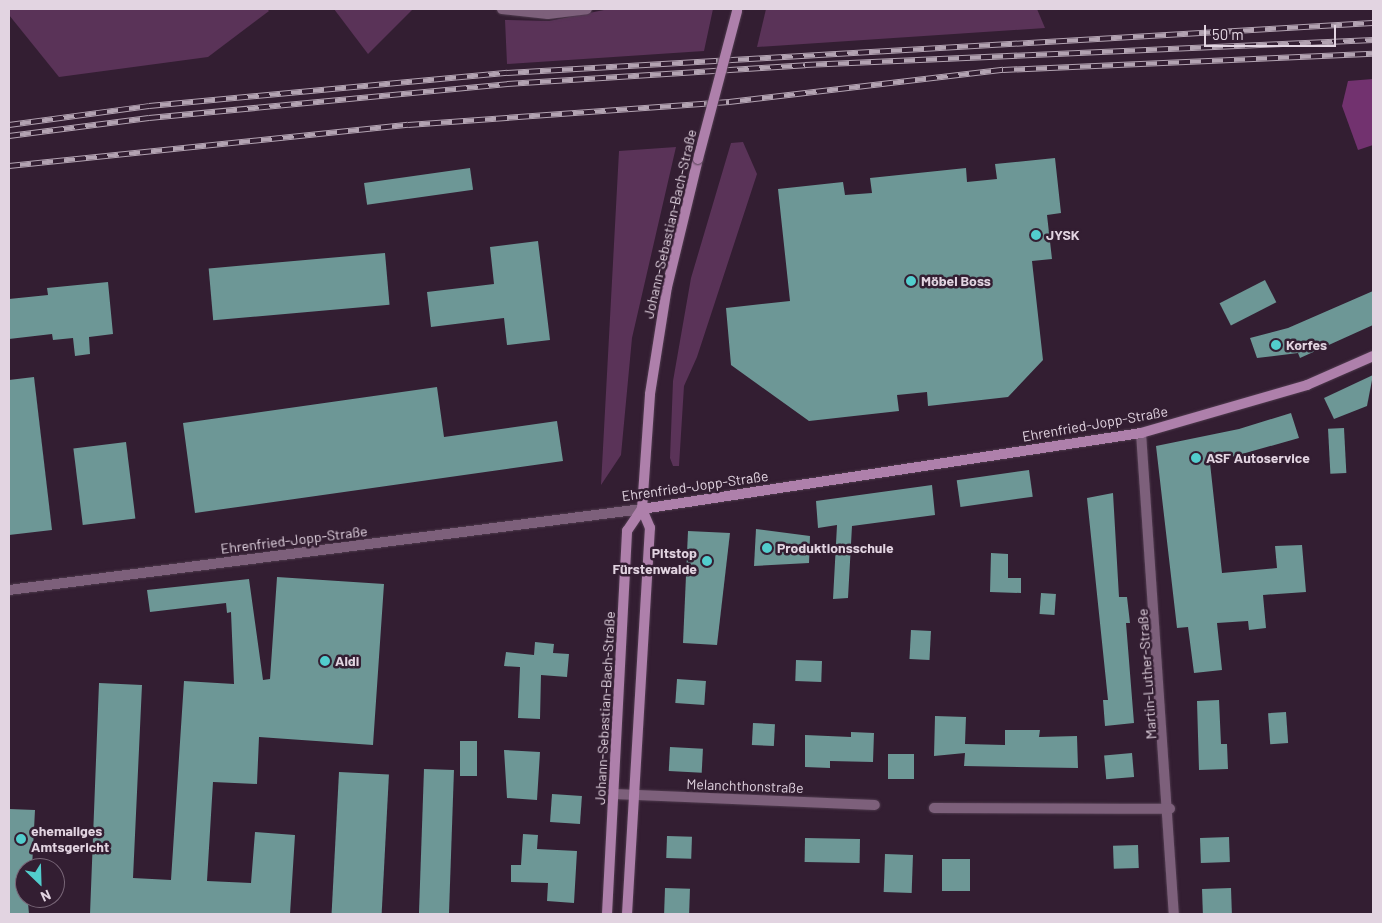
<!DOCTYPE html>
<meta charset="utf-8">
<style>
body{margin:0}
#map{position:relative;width:1382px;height:923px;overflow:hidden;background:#331e32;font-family:Barlow,sans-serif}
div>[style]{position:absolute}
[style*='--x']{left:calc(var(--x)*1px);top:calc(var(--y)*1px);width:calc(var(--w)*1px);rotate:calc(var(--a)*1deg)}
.green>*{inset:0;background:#5a3358}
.forest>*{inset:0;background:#72326f}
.building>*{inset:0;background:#6d9796;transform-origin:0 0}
.roads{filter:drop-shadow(0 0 1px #4f3b4e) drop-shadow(0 0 1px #4f3b4e)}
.street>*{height:10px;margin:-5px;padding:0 5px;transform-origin:5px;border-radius:5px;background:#7d607b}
.secondary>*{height:10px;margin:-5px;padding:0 5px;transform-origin:5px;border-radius:5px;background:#ae80ab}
.rail>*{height:5.5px;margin-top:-2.75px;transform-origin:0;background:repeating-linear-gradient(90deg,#331e32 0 11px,#b3a3b2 0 22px);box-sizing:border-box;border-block:1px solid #b3a3b2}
.bridges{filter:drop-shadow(0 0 1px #4f3b4e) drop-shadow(0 0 1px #4f3b4e)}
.secondary-bridge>*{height:10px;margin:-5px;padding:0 5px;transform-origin:5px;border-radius:5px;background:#ae80ab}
.dots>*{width:14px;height:14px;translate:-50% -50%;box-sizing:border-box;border:2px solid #331e32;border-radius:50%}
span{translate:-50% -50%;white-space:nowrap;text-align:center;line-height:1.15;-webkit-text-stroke:5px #331e32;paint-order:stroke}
.street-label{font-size:14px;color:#e2d4e1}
.poi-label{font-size:14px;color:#e2d4e1;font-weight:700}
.left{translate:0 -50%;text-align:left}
.right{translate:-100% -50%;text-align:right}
.frame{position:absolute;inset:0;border:10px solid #e2d4e1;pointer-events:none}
.north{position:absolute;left:15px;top:858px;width:50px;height:50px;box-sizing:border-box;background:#331e32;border:1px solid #796778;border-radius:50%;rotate:156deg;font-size:14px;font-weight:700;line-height:20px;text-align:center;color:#e2d4e1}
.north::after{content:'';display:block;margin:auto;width:18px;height:22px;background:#52cdcd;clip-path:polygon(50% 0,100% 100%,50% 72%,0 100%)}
.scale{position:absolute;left:1204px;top:25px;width:132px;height:22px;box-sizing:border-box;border:2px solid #e2d4e1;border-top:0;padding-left:6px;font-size:15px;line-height:18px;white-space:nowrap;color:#e2d4e1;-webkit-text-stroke:4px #331e32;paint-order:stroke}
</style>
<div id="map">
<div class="green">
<div style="clip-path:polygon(9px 9px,267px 9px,269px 11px,208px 57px,59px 77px,9px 15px)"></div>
<div style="clip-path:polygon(334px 9px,413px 9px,368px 54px)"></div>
<div style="clip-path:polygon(609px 9px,713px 9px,704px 51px,507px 64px,505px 20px,549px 21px)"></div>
<div style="clip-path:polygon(766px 9px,1037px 9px,1045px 28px,757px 47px)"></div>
<div style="clip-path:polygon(743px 142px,757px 174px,697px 357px,684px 386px,679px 466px,673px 466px,670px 458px,673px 381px,691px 278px,731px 143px)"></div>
<div style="clip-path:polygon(676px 147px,632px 338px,621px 455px,601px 485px,619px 151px)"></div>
</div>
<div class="forest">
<div style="clip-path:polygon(1373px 79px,1373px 145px,1358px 150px,1342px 106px,1348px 81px)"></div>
</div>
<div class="building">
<div style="clip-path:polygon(1055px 158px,1061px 213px,1047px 215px,1052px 259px,1032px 261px,1043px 360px,1008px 397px,928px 406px,927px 392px,897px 395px,899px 411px,809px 421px,731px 365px,726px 308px,790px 301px,778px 189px,843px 182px,845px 195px,872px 193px,870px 178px,966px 168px,967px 182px,997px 179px,995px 164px)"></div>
<div style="left:470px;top:168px;width:22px;height:107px;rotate:82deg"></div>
<div style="clip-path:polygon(538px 241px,550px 340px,507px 345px,504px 318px,431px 327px,427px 292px,494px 284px,490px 247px)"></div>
<div style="left:385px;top:253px;width:52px;height:177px;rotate:85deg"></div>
<div style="left:1265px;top:280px;width:25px;height:51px;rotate:63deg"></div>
<div style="clip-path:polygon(108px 282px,113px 334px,89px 337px,90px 354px,75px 356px,73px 338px,53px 340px,52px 334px,9px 339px,9px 299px,48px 295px,47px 288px)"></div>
<div style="clip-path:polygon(1373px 291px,1373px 325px,1300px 358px,1298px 353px,1257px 358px,1250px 338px,1288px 328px)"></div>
<div style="clip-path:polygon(1373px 375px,1367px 406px,1334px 419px,1324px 398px)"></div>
<div style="clip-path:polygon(34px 377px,52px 530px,9px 535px,9px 380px)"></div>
<div style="clip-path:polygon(437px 387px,444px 437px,557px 421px,563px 461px,195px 513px,183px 423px)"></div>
<div style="clip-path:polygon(1291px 413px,1299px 438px,1210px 463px,1222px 573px,1277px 568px,1275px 546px,1302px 545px,1306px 592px,1263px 595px,1266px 628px,1249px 630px,1248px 621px,1217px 623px,1222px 670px,1194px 673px,1188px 627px,1177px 628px,1156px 446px,1239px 429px)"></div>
<div style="left:1344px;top:428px;width:45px;height:16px;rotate:87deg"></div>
<div style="left:126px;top:442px;width:77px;height:53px;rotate:83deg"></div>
<div style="left:1029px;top:470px;width:27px;height:73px;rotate:82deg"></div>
<div style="clip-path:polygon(932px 485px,935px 515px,852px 526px,848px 598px,833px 599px,837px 525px,818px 528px,816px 501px)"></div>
<div style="clip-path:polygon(1113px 493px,1119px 597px,1127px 597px,1130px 623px,1126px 623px,1134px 723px,1105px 726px,1103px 700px,1108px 700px,1087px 498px)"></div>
<div style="clip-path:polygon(756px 529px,810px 536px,809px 563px,754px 566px)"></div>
<div style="clip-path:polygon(688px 531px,730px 533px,717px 645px,683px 643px)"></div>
<div style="clip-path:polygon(991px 553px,1008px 554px,1008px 578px,1021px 578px,1021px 593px,990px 592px)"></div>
<div style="clip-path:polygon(277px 577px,384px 584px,373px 745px,259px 737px,257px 784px,213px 782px,207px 881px,251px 883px,255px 832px,295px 835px,290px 914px,90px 914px,99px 683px,142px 685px,133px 878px,171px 880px,184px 681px,234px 684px,231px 612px,227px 613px,226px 603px,150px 612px,147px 590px,249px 579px,263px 680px,270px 679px)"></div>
<div style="left:1041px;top:593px;width:15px;height:21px;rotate:4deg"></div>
<div style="left:911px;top:630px;width:20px;height:29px;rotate:3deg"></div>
<div style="clip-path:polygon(535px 642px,554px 644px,553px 653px,569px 654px,567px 677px,541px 675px,540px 719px,518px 718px,520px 667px,504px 666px,506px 652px,534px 655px)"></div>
<div style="left:796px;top:660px;width:26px;height:21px;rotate:2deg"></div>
<div style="left:677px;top:679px;width:29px;height:24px;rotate:4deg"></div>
<div style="clip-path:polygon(1219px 700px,1221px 744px,1227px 744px,1228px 769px,1199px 770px,1197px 701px)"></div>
<div style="left:1286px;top:712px;width:31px;height:18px;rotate:86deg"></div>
<div style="clip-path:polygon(935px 716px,966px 717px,965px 744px,1005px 745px,1005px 730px,1040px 730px,1039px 737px,1077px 736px,1078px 768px,964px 766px,965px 753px,934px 756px)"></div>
<div style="left:753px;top:723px;width:22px;height:22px;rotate:3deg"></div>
<div style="clip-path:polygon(851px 732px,874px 733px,873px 762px,830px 761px,830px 768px,805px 767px,805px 735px,851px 737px)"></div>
<div style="left:460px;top:741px;width:17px;height:35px"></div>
<div style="left:670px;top:747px;width:33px;height:24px;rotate:3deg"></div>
<div style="clip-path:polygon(504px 750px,540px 752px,537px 800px,507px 798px)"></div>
<div style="left:1132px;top:753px;width:24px;height:28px;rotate:85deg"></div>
<div style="left:914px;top:754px;width:25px;height:26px;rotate:90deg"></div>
<div style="left:424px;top:769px;width:30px;height:145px;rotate:2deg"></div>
<div style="left:339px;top:772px;width:50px;height:142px;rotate:3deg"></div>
<div style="left:552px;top:794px;width:30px;height:28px;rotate:4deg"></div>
<div style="clip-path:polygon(9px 809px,35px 810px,32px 868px,25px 868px,29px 914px,9px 914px)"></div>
<div style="clip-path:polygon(523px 834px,538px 835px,537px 849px,577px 851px,574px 903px,547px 901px,548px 883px,511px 882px,511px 865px,521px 865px)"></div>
<div style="left:667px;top:836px;width:25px;height:22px;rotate:2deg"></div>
<div style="left:1229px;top:837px;width:25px;height:29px;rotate:88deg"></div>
<div style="left:805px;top:838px;width:55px;height:24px;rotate:1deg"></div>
<div style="left:1138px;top:845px;width:23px;height:25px;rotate:88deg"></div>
<div style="left:885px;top:854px;width:28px;height:38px;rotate:2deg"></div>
<div style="left:942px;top:859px;width:28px;height:32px"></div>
<div style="left:665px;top:888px;width:25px;height:25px;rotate:2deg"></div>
<div style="left:1231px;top:888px;width:25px;height:29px;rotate:88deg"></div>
</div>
<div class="roads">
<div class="street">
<div style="--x:502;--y:9;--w:46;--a:6.2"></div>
<div style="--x:548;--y:14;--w:39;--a:-7"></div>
<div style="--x:1141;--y:433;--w:482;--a:86.1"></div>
<div style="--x:9;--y:590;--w:638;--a:-7.29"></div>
<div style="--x:614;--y:794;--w:261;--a:2.4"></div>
<div style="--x:934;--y:808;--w:236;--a:0.2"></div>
</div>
<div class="secondary">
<div style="--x:642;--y:509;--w:505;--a:-8.66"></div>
<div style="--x:1141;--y:433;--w:173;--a:-16.1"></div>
<div style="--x:1307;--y:385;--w:72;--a:-23.7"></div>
<div style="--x:607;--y:914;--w:384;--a:-87"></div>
<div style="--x:627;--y:531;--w:27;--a:-56"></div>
<div style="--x:627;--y:914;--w:387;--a:-86.6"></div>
<div style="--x:650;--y:528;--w:21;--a:-113"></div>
<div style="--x:642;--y:509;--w:115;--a:-86"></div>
<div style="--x:650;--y:394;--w:108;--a:-81"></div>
<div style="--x:667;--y:287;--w:132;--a:-76.4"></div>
</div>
</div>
<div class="rail">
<div style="--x:9;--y:125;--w:141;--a:-7.7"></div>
<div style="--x:149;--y:106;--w:360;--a:-5.3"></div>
<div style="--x:507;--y:73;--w:867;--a:-3.3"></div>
<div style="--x:9;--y:136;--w:141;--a:-7.3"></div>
<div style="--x:149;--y:118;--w:360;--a:-5.4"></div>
<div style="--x:507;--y:84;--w:299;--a:-3.6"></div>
<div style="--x:805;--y:65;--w:569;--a:-2.52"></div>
<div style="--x:9;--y:166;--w:401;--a:-5.9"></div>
<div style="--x:408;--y:125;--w:322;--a:-4.1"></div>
<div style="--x:729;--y:102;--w:276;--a:-6.7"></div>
<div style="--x:1003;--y:70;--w:370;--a:-2.5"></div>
</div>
<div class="bridges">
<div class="secondary-bridge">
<div style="--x:698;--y:159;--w:153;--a:-75.2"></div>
</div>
</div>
<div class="dots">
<div style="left:1036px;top:235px;background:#52cdcd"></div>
<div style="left:911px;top:281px;background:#52cdcd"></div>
<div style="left:1276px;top:345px;background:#52cdcd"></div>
<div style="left:1196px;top:458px;background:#52cdcd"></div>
<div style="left:767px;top:548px;background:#52cdcd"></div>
<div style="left:707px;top:561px;background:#52cdcd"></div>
<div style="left:325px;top:661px;background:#52cdcd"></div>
<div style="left:21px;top:839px;background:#52cdcd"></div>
</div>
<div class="street-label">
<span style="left:670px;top:224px;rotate:-77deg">Johann-Sebastian-Bach-Straße</span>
<span style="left:1095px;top:424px;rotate:-10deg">Ehrenfried-Jopp-Straße</span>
<span style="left:695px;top:486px;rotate:-8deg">Ehrenfried-Jopp-Straße</span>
<span style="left:294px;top:540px;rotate:-7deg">Ehrenfried-Jopp-Straße</span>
<span style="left:1147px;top:674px;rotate:-94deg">Martin-Luther-Straße</span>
<span style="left:605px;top:708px;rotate:-87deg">Johann-Sebastian-Bach-Straße</span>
<span style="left:745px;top:786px;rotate:2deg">Melanchthonstraße</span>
</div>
<div class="poi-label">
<span class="left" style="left:1046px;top:235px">JYSK</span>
<span class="left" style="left:921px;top:281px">Möbel Boss</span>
<span class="left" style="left:1286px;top:345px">Korfes</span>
<span class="left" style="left:1206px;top:458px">ASF Autoservice</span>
<span class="left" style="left:777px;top:548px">Produktionsschule</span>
<span class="right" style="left:697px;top:561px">Pitstop<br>Fürstenwalde</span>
<span class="left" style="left:335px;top:661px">Aldi</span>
<span class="left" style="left:31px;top:839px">ehemaliges<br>Amtsgericht</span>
</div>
<div class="frame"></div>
<div class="north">N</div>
<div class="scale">50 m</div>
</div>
